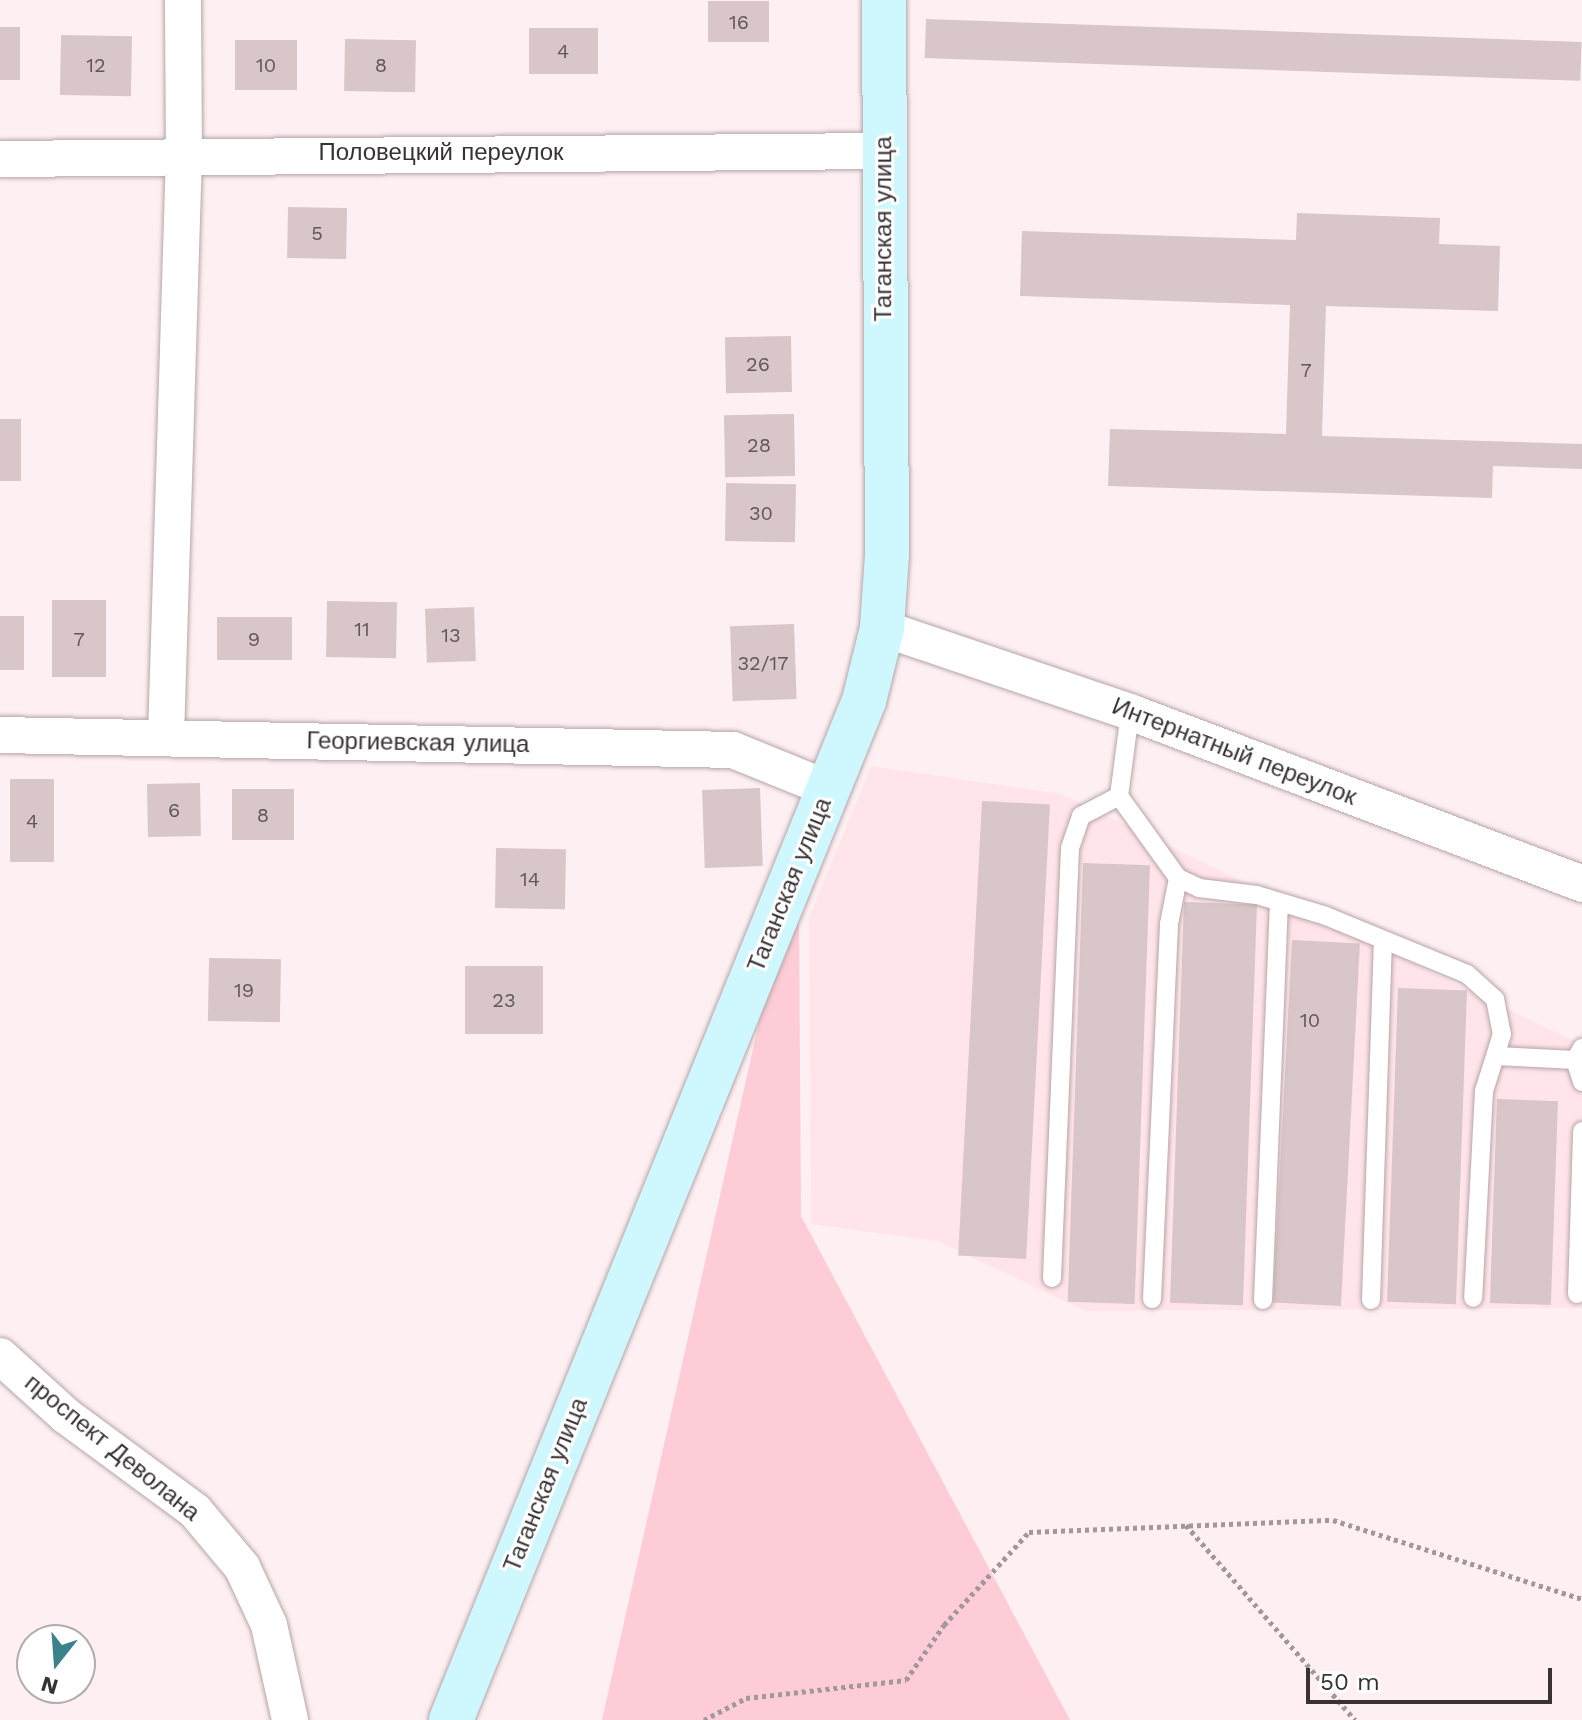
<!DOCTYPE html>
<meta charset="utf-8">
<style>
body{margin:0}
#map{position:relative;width:1582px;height:1720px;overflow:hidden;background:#fef0f2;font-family:"Work Sans",sans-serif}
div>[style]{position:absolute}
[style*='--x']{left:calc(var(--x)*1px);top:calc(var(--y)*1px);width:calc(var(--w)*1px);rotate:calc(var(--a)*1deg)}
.built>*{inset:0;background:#ffe4e9}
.green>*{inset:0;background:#fdccd6}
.building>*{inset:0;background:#d8c6c9;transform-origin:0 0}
.path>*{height:5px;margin-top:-2.5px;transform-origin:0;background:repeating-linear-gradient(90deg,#a29799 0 4px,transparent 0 8px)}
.roads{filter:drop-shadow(0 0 2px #b6a5a8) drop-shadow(0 0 2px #b6a5a8)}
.lane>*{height:18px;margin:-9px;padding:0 9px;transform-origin:9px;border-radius:9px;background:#fff}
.street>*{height:36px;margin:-18px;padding:0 18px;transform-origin:18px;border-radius:18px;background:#fff}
.secondary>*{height:44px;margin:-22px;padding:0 22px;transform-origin:22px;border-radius:22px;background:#cff8fe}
span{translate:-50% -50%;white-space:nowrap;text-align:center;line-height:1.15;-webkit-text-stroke:6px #fff;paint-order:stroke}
.number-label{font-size:20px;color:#615759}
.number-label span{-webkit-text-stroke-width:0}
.street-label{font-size:24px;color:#393234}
.north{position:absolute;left:16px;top:1624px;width:80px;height:80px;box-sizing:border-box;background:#fff;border:2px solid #b0adae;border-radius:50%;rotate:197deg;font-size:22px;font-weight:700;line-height:32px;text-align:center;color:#393234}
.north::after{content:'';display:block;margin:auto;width:28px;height:36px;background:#3b828c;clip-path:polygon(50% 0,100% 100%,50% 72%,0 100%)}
.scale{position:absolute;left:1306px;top:1668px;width:246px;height:36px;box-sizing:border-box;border:4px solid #393234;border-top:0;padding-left:10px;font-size:24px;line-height:28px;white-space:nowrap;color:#393234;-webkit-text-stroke:6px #fff;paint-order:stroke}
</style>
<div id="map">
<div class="built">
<div style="clip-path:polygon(871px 766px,1061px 794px,1582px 1045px,1582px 1308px,1085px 1311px,938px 1241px,811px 1224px,809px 918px)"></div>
</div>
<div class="green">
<div style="clip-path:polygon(784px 911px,799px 917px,801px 1216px,1070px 1720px,602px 1720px)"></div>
</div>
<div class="building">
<div style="left:708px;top:1px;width:61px;height:41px"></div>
<div style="left:926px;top:19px;width:656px;height:39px;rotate:2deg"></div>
<div style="left:0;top:27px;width:20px;height:53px"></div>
<div style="left:529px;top:28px;width:69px;height:46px"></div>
<div style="left:61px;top:35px;width:71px;height:60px;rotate:1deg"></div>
<div style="left:345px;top:39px;width:71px;height:52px;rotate:1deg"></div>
<div style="left:235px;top:40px;width:62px;height:50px"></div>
<div style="left:288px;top:207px;width:59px;height:51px;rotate:1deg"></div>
<div style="clip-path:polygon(1297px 213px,1440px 218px,1439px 244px,1500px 246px,1498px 311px,1326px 306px,1322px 436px,1582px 444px,1582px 469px,1493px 466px,1492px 498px,1108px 486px,1110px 429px,1286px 434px,1290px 305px,1020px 296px,1022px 231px,1296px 240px)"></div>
<div style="left:791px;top:336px;width:56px;height:66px;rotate:89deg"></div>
<div style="left:794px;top:414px;width:62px;height:70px;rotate:89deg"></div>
<div style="left:0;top:419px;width:21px;height:62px"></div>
<div style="left:726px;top:483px;width:70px;height:58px;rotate:1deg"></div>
<div style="left:52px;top:600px;width:54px;height:77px"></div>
<div style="left:327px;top:601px;width:70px;height:56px;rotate:1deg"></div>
<div style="left:474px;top:607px;width:54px;height:49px;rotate:88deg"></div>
<div style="left:0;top:616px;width:24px;height:54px"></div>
<div style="left:217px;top:617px;width:75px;height:43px"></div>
<div style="left:794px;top:624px;width:75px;height:64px;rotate:88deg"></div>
<div style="left:10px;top:779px;width:44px;height:83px"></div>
<div style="left:200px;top:783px;width:53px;height:53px;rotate:89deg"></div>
<div style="left:760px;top:788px;width:78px;height:58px;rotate:88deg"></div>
<div style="left:294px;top:789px;width:51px;height:62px;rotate:90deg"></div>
<div style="left:982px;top:801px;width:68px;height:455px;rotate:3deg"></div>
<div style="left:496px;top:848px;width:70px;height:60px;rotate:1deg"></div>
<div style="left:1083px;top:863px;width:67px;height:439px;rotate:2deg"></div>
<div style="left:1184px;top:902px;width:73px;height:401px;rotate:2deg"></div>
<div style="left:1292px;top:940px;width:68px;height:363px;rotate:3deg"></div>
<div style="left:209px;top:958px;width:72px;height:63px;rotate:1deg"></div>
<div style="left:465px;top:966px;width:78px;height:68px"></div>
<div style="left:1398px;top:988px;width:69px;height:314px;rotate:2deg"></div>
<div style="left:1497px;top:1099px;width:61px;height:204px;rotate:2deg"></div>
</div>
<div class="path">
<div style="--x:1186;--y:1525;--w:258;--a:49.1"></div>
<div style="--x:704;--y:1720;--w:47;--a:-27.6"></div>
<div style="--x:746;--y:1698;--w:161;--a:-6.4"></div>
<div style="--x:906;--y:1680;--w:67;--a:-55.4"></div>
<div style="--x:944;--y:1625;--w:126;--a:-47.6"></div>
<div style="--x:1029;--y:1532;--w:304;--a:-2.3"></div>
<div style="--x:1333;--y:1520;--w:261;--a:17.6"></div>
</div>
<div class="roads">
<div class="lane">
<div style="--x:1119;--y:796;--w:101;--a:54.3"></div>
<div style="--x:1178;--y:878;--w:23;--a:25"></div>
<div style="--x:1199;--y:888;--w:58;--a:6.9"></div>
<div style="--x:1257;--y:895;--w:72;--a:16.9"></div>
<div style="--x:1326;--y:916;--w:152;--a:22.4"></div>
<div style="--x:1467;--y:974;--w:38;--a:42"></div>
<div style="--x:1495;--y:999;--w:36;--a:79"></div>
<div style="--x:1502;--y:1034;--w:60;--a:107.5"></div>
<div style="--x:1484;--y:1091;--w:207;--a:93"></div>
<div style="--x:1497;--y:1056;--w:78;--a:2.9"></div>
<div style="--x:1575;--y:1060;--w:14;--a:-60"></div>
<div style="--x:1575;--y:1060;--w:23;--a:72"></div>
<div style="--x:1052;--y:1278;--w:430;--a:-87.6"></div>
<div style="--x:1070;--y:848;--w:34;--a:-71"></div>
<div style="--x:1081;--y:816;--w:43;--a:-27.8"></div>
<div style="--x:1119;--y:796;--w:85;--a:-82.5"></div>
<div style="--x:1577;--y:1294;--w:163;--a:-88.2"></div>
<div style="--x:1152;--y:1299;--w:375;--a:-87.4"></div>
<div style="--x:1169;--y:924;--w:47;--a:-78.9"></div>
<div style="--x:1263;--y:1300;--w:398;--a:-87.7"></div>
<div style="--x:1371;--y:1300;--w:357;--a:-88.1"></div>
</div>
<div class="street">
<div style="--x:0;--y:159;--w:883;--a:-0.52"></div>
<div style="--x:882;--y:628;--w:262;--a:18.7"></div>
<div style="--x:1130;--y:712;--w:484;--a:20.8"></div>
<div style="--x:0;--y:735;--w:733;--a:1.17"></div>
<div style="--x:733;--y:750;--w:104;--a:22.1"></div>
<div style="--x:166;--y:737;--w:582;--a:-88.23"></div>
<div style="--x:184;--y:155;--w:155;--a:-90.4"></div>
<div style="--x:0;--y:1356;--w:88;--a:42.2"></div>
<div style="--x:65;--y:1415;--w:162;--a:36.4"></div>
<div style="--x:195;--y:1511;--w:73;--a:50"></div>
<div style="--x:242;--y:1567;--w:64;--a:65"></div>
<div style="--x:269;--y:1625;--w:97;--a:77.5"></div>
</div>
<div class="secondary">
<div style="--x:451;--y:1720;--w:1100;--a:-67.94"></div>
<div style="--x:864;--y:701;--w:75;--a:-76.1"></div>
<div style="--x:882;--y:628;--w:73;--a:-86.1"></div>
<div style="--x:887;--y:555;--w:555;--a:-90.31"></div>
</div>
</div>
<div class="number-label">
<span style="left:739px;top:22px">16</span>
<span style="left:563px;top:51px">4</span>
<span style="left:96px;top:65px">12</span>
<span style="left:266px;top:65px">10</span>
<span style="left:381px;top:65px">8</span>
<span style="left:317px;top:233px">5</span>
<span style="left:758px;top:364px">26</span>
<span style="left:1306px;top:370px">7</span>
<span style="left:759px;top:445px">28</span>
<span style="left:761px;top:513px">30</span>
<span style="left:362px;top:629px">11</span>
<span style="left:451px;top:635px">13</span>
<span style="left:79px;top:639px">7</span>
<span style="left:254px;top:639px">9</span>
<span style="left:763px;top:663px">32/17</span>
<span style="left:174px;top:810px">6</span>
<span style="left:263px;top:815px">8</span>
<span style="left:32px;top:821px">4</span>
<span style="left:530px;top:879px">14</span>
<span style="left:244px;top:990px">19</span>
<span style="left:504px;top:1000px">23</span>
<span style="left:1310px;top:1020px">10</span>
</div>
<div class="street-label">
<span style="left:441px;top:153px">Половецкий переулок</span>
<span style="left:884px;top:229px;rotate:-90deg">Таганская улица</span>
<span style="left:418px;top:743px;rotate:1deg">Георгиевская улица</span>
<span style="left:1234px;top:752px;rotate:21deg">Интернатный переулок</span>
<span style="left:790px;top:885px;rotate:-68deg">Таганская улица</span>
<span style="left:112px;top:1448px;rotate:39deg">проспект Деволана</span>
<span style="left:546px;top:1485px;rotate:-68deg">Таганская улица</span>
</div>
<div class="north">N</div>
<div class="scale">50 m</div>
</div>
